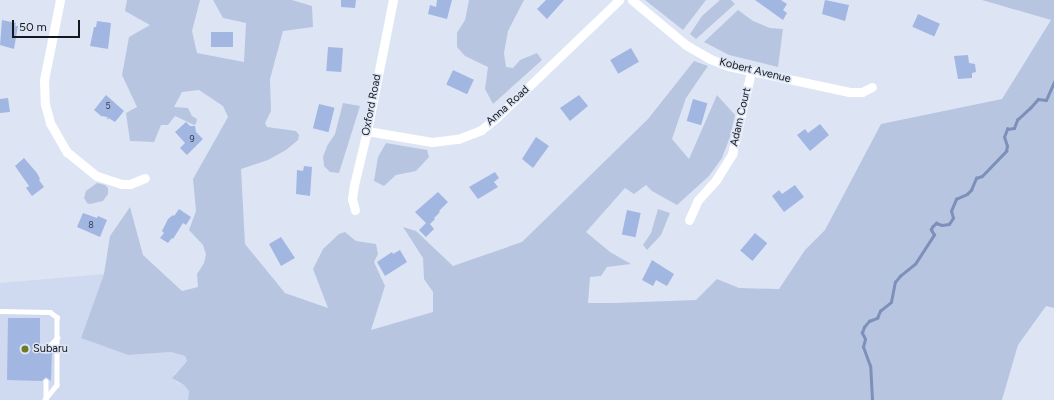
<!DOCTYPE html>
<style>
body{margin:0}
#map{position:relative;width:1054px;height:400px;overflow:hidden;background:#dde5f5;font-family:Figtree,sans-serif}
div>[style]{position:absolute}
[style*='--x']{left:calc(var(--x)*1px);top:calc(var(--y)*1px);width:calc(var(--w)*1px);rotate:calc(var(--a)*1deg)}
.built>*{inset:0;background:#cfdaf0}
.green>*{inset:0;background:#b8c5e1}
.stream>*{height:2.5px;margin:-1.25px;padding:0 1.25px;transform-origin:1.25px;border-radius:1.25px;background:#7d90b9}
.building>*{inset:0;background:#a2b6e2;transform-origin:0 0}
.path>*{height:1.5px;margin-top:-0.75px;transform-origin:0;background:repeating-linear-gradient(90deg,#a0a6b3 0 3px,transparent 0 6px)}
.service>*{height:4.5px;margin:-2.25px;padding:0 2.25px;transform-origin:2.25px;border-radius:2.25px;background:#fff}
.minor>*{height:9px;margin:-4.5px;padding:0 4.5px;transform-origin:4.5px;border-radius:4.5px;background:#fff}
.dots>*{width:11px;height:11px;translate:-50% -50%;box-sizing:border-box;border:2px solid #dde5f5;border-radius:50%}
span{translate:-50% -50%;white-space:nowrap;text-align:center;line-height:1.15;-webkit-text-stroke:3px #dde5f5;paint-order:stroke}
.number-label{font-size:9px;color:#383f4e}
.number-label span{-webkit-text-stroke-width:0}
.street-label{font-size:11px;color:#14171c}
.poi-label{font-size:11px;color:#14171c}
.left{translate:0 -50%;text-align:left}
.scale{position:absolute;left:12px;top:20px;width:68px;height:18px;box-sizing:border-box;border:2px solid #14171c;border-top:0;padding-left:5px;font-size:12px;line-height:14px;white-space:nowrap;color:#14171c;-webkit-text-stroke:3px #dde5f5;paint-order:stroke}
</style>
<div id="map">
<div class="built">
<div style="clip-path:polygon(104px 274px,81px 338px,128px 355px,171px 352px,185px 356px,187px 361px,174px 374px,176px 382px,184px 385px,189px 391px,188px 400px,0 400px,0 283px)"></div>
</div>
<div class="green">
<div style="clip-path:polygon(127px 0,200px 0,192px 31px,197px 53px,244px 62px,246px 23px,223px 18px,213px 0,292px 0,312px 6px,313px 27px,283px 31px,270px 79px,271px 111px,265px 123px,267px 127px,296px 131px,299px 135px,298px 140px,286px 150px,268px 160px,241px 169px,245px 244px,285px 293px,328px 308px,313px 269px,323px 249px,339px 234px,345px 232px,356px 241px,376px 244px,378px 254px,374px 262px,385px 286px,371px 330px,433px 312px,433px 292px,424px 279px,423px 258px,403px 227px,416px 231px,453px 266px,522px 242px,648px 119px,694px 61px,708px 66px,686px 98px,672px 139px,689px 159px,717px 95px,735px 115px,730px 137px,722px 158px,709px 176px,677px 205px,652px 191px,646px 185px,634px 194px,625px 188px,586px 232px,610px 252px,631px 264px,607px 267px,601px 276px,590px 277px,588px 303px,614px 303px,696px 300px,717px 279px,739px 288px,779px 289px,805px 250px,825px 230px,881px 124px,1002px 99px,1051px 20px,982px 0,1054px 0,1054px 308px,1046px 306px,1018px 345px,1002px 400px,188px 400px,189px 391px,184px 385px,172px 378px,187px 361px,185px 356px,171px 352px,128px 355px,81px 338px,104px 274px,110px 236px,130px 207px,143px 255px,182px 291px,198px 287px,197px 274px,204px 263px,206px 254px,203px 245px,189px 230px,196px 211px,193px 179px,228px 117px,223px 106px,199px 90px,182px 92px,174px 107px,188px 108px,192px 116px,197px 119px,196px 124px,194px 125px,175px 116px,168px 125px,161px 125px,154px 142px,130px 141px,126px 113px,137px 107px,122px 75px,129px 37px,150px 25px,125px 11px)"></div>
<div style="clip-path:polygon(469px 0,524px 0,508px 31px,504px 53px,506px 67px,513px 68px,520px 60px,537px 53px,542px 60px,493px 104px,485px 89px,488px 67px,465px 56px,457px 47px,457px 33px,465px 20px)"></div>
<div style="clip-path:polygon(645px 0,706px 0,683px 30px)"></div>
<div style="clip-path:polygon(720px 0,731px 0,735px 4px,696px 39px,690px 34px,702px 16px)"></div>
<div style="clip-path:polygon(738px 10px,753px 21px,770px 28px,783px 29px,778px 67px,729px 55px,704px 42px)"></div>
<div style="clip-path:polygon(343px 103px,360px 106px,339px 173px,330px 172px,324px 166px,323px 157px,327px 146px,335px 134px)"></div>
<div style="clip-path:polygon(386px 143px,427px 150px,429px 157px,416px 171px,396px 175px,384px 186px,374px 181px,378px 157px)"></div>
<div style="clip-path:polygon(97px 183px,105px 185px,108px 188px,108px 194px,103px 201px,90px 204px,87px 203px,84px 198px,86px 191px)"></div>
<div style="clip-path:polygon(658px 209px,670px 213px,661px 235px,647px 250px,643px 245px,651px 233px)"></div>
</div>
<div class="stream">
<div style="--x:872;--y:400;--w:34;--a:-93"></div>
<div style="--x:870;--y:366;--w:20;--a:-110"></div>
<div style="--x:863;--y:347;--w:8;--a:-76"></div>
<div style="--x:865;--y:339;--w:7;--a:-117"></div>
<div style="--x:862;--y:333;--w:6;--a:-72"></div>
<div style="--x:864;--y:327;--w:8;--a:-50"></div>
<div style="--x:869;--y:321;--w:9;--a:-21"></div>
<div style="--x:877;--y:318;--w:8;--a:-67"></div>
<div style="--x:880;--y:311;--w:14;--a:-39"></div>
<div style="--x:891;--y:302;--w:20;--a:-79"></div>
<div style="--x:895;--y:282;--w:8;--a:-50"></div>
<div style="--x:900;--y:276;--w:19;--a:-39"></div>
<div style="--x:915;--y:264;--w:35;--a:-57"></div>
<div style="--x:934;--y:235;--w:6;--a:-121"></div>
<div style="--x:931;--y:230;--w:3;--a:-72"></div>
<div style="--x:932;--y:227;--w:6;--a:-45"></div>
<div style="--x:936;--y:223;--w:6;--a:18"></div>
<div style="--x:942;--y:225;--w:7;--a:-8"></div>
<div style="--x:949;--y:224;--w:7;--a:-56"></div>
<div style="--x:953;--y:218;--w:7;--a:-106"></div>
<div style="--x:951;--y:211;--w:13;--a:-67"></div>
<div style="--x:956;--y:199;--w:12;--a:-24"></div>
<div style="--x:967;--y:194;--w:6;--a:-45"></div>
<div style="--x:971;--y:190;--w:13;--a:-67"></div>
<div style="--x:976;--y:178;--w:6;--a:-18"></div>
<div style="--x:982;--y:176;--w:35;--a:-46"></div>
<div style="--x:1006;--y:151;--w:5;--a:-79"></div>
<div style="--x:1007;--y:146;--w:9;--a:-108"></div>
<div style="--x:1004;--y:137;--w:9;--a:-69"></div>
<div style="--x:1007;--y:129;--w:7;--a:-8"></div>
<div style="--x:1014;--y:128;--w:9;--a:-69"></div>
<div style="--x:1017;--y:120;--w:18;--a:-43"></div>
<div style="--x:1030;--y:108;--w:12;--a:-48"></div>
<div style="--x:1038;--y:99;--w:8;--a:7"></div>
<div style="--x:1046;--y:100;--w:20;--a:-66"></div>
</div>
<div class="building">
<div style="clip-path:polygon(341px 0,356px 0,355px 8px,341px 7px)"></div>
<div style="clip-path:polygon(437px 0,452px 0,447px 19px,428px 14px,430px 5px,436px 7px)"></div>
<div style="clip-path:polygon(546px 0,564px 0,547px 19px,537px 9px)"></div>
<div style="clip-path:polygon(755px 0,781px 0,787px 4px,783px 10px,787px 13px,783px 20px)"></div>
<div style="clip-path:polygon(825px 0,849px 5px,845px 21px,822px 14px)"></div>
<div style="left:918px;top:14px;width:24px;height:14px;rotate:24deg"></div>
<div style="clip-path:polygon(2px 20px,16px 23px,15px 26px,18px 26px,14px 49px,0 45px)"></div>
<div style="clip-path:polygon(97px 21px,111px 23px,108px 49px,90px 46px,94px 27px,96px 27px)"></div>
<div style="left:211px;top:32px;width:22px;height:15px"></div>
<div style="left:328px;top:47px;width:15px;height:24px;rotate:4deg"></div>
<div style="left:631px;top:48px;width:16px;height:24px;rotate:60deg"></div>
<div style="clip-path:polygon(968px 55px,969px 63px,975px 64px,976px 72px,972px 73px,972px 78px,958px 79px,954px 56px)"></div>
<div style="left:453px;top:70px;width:23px;height:16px;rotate:25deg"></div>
<div style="clip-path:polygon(106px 95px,124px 111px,115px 122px,107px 117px,101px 116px,94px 110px)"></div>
<div style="clip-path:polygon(579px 95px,588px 106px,570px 121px,560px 108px)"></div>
<div style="clip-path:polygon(8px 98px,10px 112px,0 113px,0 99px)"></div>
<div style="left:693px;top:99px;width:15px;height:23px;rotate:16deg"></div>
<div style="left:319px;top:104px;width:16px;height:25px;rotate:14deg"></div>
<div style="clip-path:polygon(186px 122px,190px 126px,195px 126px,196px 132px,203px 139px,187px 155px,180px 148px,185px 143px,175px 132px)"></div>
<div style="clip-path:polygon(820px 124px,829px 135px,810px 151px,797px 135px,805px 129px,808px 133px)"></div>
<div style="clip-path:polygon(536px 137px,549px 146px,533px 168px,522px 159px)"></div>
<div style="clip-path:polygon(24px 158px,37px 173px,40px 179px,39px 180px,44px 187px,32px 196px,26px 188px,29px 186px,15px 166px)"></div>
<div style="clip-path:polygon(304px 166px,312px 167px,310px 196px,296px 194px,297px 170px,303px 171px)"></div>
<div style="clip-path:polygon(495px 172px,499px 178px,494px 182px,498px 187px,478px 199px,469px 187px)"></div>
<div style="clip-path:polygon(795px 185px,804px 197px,784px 212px,772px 196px,779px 190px,782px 194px)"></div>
<div style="clip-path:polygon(438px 192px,448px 202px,439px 211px,440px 212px,434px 218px,435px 219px,430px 224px,434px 229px,426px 237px,419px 230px,426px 223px,415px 212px)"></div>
<div style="clip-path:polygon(179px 209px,191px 217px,186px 225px,183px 223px,173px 239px,172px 238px,168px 243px,160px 238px,164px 233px,162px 231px,168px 219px,173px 215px,174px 216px)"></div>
<div style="left:627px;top:210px;width:14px;height:25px;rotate:12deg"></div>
<div style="clip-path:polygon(83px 213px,97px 218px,98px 216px,107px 220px,100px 237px,77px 227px)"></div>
<div style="left:755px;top:233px;width:16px;height:23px;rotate:40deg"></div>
<div style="clip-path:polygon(281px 237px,295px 258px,281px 266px,269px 244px)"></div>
<div style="clip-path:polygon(400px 250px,407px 262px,385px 276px,377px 262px,392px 252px,393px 254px)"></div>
<div style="clip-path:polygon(652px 260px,674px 274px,667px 286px,656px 280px,653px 286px,642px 280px)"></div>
<div style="clip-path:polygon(8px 318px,40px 318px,40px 349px,45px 353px,52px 350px,51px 381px,46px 377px,42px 381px,7px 380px)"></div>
</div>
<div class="path">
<div style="--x:107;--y:119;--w:1;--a:-45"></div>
</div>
<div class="service">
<div style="--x:0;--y:311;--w:50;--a:1.1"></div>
<div style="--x:50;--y:312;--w:9;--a:36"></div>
<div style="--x:57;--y:317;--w:68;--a:90"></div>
<div style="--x:57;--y:385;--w:19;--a:129"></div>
<div style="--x:46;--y:349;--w:16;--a:-45"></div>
<div style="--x:46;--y:381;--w:18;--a:90"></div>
</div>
<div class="minor">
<div style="--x:60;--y:0;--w:82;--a:101.3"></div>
<div style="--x:44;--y:80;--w:24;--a:88"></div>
<div style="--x:45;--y:104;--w:20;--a:75"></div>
<div style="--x:50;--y:123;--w:34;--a:60"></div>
<div style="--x:67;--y:152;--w:38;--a:39"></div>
<div style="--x:97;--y:176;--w:26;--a:18"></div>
<div style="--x:122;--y:184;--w:8;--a:0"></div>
<div style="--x:130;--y:184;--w:16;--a:-22"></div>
<div style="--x:632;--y:0;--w:70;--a:39.8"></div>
<div style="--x:686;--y:45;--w:28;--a:30"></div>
<div style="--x:710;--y:59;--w:19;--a:21"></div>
<div style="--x:728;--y:66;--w:124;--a:12.1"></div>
<div style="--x:849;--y:92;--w:13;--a:0"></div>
<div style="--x:862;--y:92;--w:11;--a:-27"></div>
<div style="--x:367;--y:131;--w:66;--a:9.6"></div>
<div style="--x:432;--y:142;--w:26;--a:-7"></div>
<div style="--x:458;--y:139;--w:25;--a:-21"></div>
<div style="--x:481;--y:130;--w:22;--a:-39"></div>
<div style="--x:498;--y:116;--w:168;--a:-43.8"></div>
<div style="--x:355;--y:210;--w:11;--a:-105"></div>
<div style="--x:352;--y:199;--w:14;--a:-82"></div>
<div style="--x:354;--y:185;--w:56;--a:-76.5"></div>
<div style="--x:367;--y:131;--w:134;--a:-78.8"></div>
<div style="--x:689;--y:220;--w:22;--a:-66"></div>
<div style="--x:698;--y:200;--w:27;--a:-48"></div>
<div style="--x:716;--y:180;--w:31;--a:-58"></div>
<div style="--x:732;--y:154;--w:84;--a:-77"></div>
</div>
<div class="dots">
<div style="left:25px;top:349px;background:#707924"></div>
</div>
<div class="number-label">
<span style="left:108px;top:106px">5</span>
<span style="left:192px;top:139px">9</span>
<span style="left:91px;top:225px">8</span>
</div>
<div class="street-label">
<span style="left:755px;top:71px;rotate:14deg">Kobert Avenue</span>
<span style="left:372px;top:105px;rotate:-79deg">Oxford Road</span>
<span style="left:508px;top:106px;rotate:-42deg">Anna Road</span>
<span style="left:741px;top:117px;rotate:-77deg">Adam Court</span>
</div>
<div class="poi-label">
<span class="left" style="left:33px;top:349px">Subaru</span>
</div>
<div class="scale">50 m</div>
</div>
